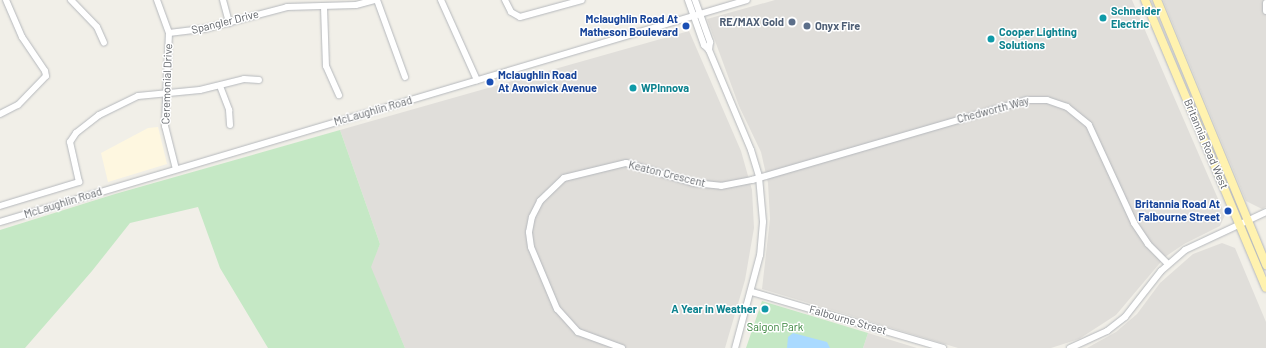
<!DOCTYPE html>
<style>
body{margin:0}
#map{position:relative;width:1266px;height:348px;overflow:hidden;background:#f1efe8;font-family:Barlow,sans-serif}
div>[style]{position:absolute}
[style*='--x']{left:calc(var(--x)*1px);top:calc(var(--y)*1px);width:calc(var(--w)*1px);rotate:calc(var(--a)*1deg)}
.commercial>*{inset:0;background:#fef7e0}
.industrial>*{inset:0;background:#e0deda}
.green>*{inset:0;background:#c5e8c5}
.water>*{inset:0;background:#aadaff}
.roads{filter:drop-shadow(0 0 1px #b5b8bc) drop-shadow(0 0 1px #b5b8bc)}
.minor>*{height:6px;margin:-3px;padding:0 3px;transform-origin:3px;border-radius:3px;background:#fff}
.major>*{height:8px;margin:-4px;padding:0 4px;transform-origin:4px;border-radius:4px;background:#fff2af}
.dots>*{width:11px;height:11px;translate:-50% -50%;box-sizing:border-box;border:2px solid #fff;border-radius:50%}
span{translate:-50% -50%;white-space:nowrap;text-align:center;line-height:1.15;-webkit-text-stroke:3px #fff;paint-order:stroke}
.culture-label{font-size:11px;color:#0d838f;font-weight:700}
.left{translate:0 -50%;text-align:left}
.right{translate:-100% -50%;text-align:right}
.transit-label{font-size:11px;color:#164399;font-weight:700}
.street-label{font-size:11px;color:#5f6368}
.service-label{font-size:11px;color:#4e5e75;font-weight:700}
.park-label{font-size:11px;color:#348238}
</style>
<div id="map">
<div class="commercial">
<div style="clip-path:polygon(158px 127px,167px 164px,108px 182px,101px 153px,148px 128px)"></div>
</div>
<div class="industrial">
<div style="clip-path:polygon(775px 0,1132px 0,1225px 215px,1220px 226px,1184px 244px,1165px 257px,1116px 315px,1079px 339px,1051px 348px,958px 348px,762px 289px,770px 219px,768px 183px,761px 152px,739px 106px,707px 19px)"></div>
<div style="clip-path:polygon(1163px 0,1266px 0,1266px 207px,1262px 209px,1246px 201px)"></div>
<div style="clip-path:polygon(689px 31px,741px 151px,752px 190px,754px 228px,745px 280px,725px 348px,405px 348px,370px 267px,380px 244px,340px 130px)"></div>
<div style="clip-path:polygon(1222px 243px,1235px 248px,1266px 322px,1266px 348px,1087px 348px,1116px 332px,1137px 314px,1160px 283px,1193px 254px)"></div>
<div style="clip-path:polygon(868px 333px,917px 348px,863px 348px)"></div>
</div>
<div class="green">
<div style="clip-path:polygon(340px 130px,380px 244px,371px 267px,405px 348px,268px 348px,220px 268px,198px 207px,130px 223px,92px 271px,25px 348px,0 348px,0 230px,115px 194px)"></div>
<div style="clip-path:polygon(762px 301px,868px 333px,863px 348px,746px 348px)"></div>
</div>
<div class="water">
<div style="clip-path:polygon(793px 333px,827px 342px,830px 348px,787px 348px,788px 337px)"></div>
</div>
<div class="roads">
<div class="minor">
<div style="--x:71;--y:0;--w:37;--a:46"></div>
<div style="--x:97;--y:27;--w:17;--a:66"></div>
<div style="--x:157;--y:0;--w:35;--a:70"></div>
<div style="--x:169;--y:33;--w:93;--a:92.5"></div>
<div style="--x:165;--y:126;--w:44;--a:75.7"></div>
<div style="--x:223;--y:0;--w:24;--a:75"></div>
<div style="--x:377;--y:0;--w:82;--a:70"></div>
<div style="--x:441;--y:0;--w:88;--a:65.8"></div>
<div style="--x:505;--y:0;--w:13;--a:63"></div>
<div style="--x:511;--y:12;--w:10;--a:29"></div>
<div style="--x:520;--y:17;--w:64;--a:-15.3"></div>
<div style="--x:688;--y:0;--w:48;--a:70.4"></div>
<div style="--x:704;--y:45;--w:7;--a:45"></div>
<div style="--x:709;--y:50;--w:108;--a:67.2"></div>
<div style="--x:751;--y:150;--w:28;--a:73"></div>
<div style="--x:759;--y:177;--w:45;--a:84.9"></div>
<div style="--x:763;--y:222;--w:33;--a:95"></div>
<div style="--x:760;--y:255;--w:96;--a:105"></div>
<div style="--x:695;--y:0;--w:45;--a:70.3"></div>
<div style="--x:710;--y:42;--w:8;--a:97"></div>
<div style="--x:1266;--y:3;--w:8;--a:90"></div>
<div style="--x:324;--y:7;--w:59;--a:88.1"></div>
<div style="--x:326;--y:66;--w:32;--a:66"></div>
<div style="--x:169;--y:33;--w:35;--a:-7"></div>
<div style="--x:204;--y:29;--w:86;--a:-14.8"></div>
<div style="--x:287;--y:7;--w:69;--a:-1.7"></div>
<div style="--x:356;--y:5;--w:20;--a:-15"></div>
<div style="--x:220;--y:86;--w:26;--a:69"></div>
<div style="--x:229;--y:110;--w:15;--a:86"></div>
<div style="--x:0;--y:114;--w:20;--a:-27"></div>
<div style="--x:18;--y:105;--w:40;--a:-46"></div>
<div style="--x:46;--y:76;--w:5;--a:-101"></div>
<div style="--x:45;--y:71;--w:41;--a:-124.1"></div>
<div style="--x:22;--y:37;--w:40;--a:-113.4"></div>
<div style="--x:0;--y:206;--w:83;--a:-16.9"></div>
<div style="--x:79;--y:182;--w:41;--a:-102.7"></div>
<div style="--x:70;--y:142;--w:11;--a:-56"></div>
<div style="--x:76;--y:133;--w:29;--a:-38"></div>
<div style="--x:99;--y:115;--w:43;--a:-26"></div>
<div style="--x:138;--y:96;--w:62;--a:-5.5"></div>
<div style="--x:200;--y:90;--w:45;--a:-14"></div>
<div style="--x:244;--y:79;--w:15;--a:4"></div>
<div style="--x:0;--y:222;--w:779;--a:-16.55"></div>
<div style="--x:752;--y:292;--w:199;--a:16.3"></div>
<div style="--x:622;--y:348;--w:47;--a:-160"></div>
<div style="--x:578;--y:332;--w:31;--a:-132"></div>
<div style="--x:557;--y:309;--w:67;--a:-112.8"></div>
<div style="--x:531;--y:247;--w:15;--a:-98"></div>
<div style="--x:529;--y:232;--w:15;--a:-79"></div>
<div style="--x:532;--y:217;--w:18;--a:-63"></div>
<div style="--x:540;--y:201;--w:33;--a:-44"></div>
<div style="--x:564;--y:178;--w:64;--a:-13.6"></div>
<div style="--x:626;--y:163;--w:71;--a:16.4"></div>
<div style="--x:694;--y:183;--w:27;--a:6"></div>
<div style="--x:721;--y:186;--w:32;--a:-11"></div>
<div style="--x:752;--y:180;--w:286;--a:-16.2"></div>
<div style="--x:1027;--y:100;--w:20;--a:0"></div>
<div style="--x:1047;--y:100;--w:21;--a:19"></div>
<div style="--x:1067;--y:107;--w:28;--a:39"></div>
<div style="--x:1089;--y:125;--w:108;--a:65.3"></div>
<div style="--x:1134;--y:223;--w:25;--a:56"></div>
<div style="--x:1148;--y:244;--w:28;--a:45"></div>
<div style="--x:1070;--y:348;--w:41;--a:-24.7"></div>
<div style="--x:1107;--y:331;--w:23;--a:-38"></div>
<div style="--x:1125;--y:317;--w:58;--a:-52"></div>
<div style="--x:1161;--y:271;--w:32;--a:-41"></div>
<div style="--x:1185;--y:250;--w:89;--a:-25.1"></div>
</div>
<div class="major">
<div style="--x:1145;--y:0;--w:312;--a:67.2"></div>
<div style="--x:1157;--y:0;--w:287;--a:67.6"></div>
</div>
</div>
<div class="dots">
<div style="left:1103px;top:18px;background:#0f9aa8"></div>
<div style="left:792px;top:22px;background:#5c6f8a"></div>
<div style="left:686px;top:26px;background:#1a4fb4"></div>
<div style="left:807px;top:26px;background:#5c6f8a"></div>
<div style="left:991px;top:39px;background:#0f9aa8"></div>
<div style="left:490px;top:82px;background:#1a4fb4"></div>
<div style="left:633px;top:88px;background:#0f9aa8"></div>
<div style="left:1228px;top:211px;background:#1a4fb4"></div>
<div style="left:765px;top:309px;background:#0f9aa8"></div>
</div>
<div class="culture-label">
<span class="left" style="left:1111px;top:18px">Schneider<br>Electric</span>
<span class="left" style="left:999px;top:39px">Cooper Lighting<br>Solutions</span>
<span class="left" style="left:641px;top:88px">WPInnova</span>
<span class="right" style="left:757px;top:309px">A Year in Weather</span>
</div>
<div class="transit-label">
<span class="right" style="left:678px;top:26px">Mclaughlin Road At<br>Matheson Boulevard</span>
<span class="left" style="left:498px;top:82px">Mclaughlin Road<br>At Avonwick Avenue</span>
<span class="right" style="left:1220px;top:211px">Britannia Road At<br>Falbourne Street</span>
</div>
<div class="street-label">
<span style="left:225px;top:22px;rotate:-14deg">Spangler Drive</span>
<span style="left:167px;top:84px;rotate:-88deg">Ceremonial Drive</span>
<span style="left:993px;top:110px;rotate:-15deg">Chedworth Way</span>
<span style="left:373px;top:111px;rotate:-16deg">McLaughlin Road</span>
<span style="left:1206px;top:144px;rotate:67deg">Britannia Road West</span>
<span style="left:667px;top:174px;rotate:14deg">Keaton Crescent</span>
<span style="left:63px;top:203px;rotate:-17deg">McLaughlin Road</span>
<span style="left:848px;top:320px;rotate:16deg">Falbourne Street</span>
</div>
<div class="service-label">
<span class="right" style="left:784px;top:22px">RE/MAX Gold</span>
<span class="left" style="left:815px;top:26px">Onyx Fire</span>
</div>
<div class="park-label">
<span style="left:775px;top:327px">Saigon Park</span>
</div>
</div>
